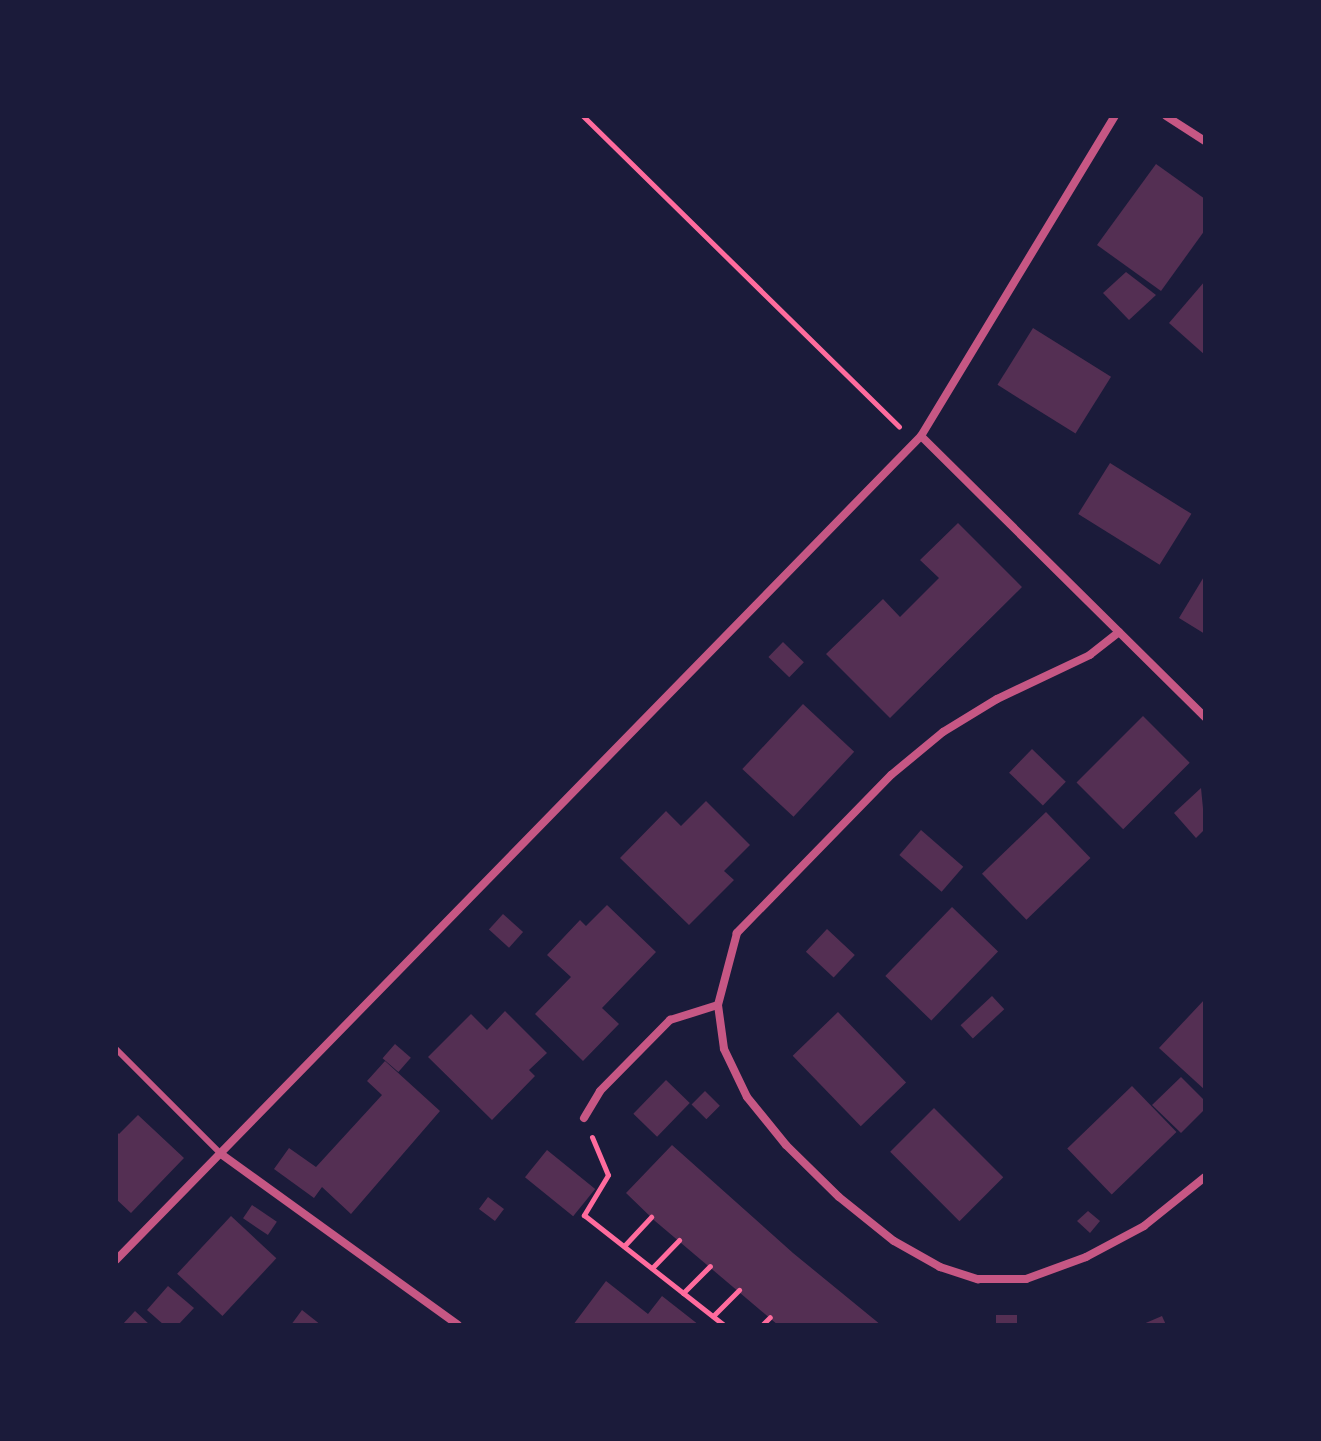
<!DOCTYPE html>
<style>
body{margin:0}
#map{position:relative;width:1321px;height:1441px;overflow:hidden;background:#1b1b3a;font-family:"Fira Sans Condensed",sans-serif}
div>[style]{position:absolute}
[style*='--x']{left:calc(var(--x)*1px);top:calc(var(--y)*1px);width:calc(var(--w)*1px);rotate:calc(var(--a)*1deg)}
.building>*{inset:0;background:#542f53;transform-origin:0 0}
.path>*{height:5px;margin:-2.5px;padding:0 2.5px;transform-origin:2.5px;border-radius:2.5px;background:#ff6b9d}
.service>*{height:6px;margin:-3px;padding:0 3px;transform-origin:3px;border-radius:3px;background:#c65784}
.minor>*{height:8px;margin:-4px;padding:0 4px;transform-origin:4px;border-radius:4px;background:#c65784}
span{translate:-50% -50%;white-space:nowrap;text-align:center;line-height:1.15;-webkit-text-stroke:8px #1b1b3a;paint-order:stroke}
.frame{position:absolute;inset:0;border:118px solid #1b1b3a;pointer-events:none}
</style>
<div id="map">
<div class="building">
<div style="clip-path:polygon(1156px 164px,1205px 199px,1205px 230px,1161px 291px,1097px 245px)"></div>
<div style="clip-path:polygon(1126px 272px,1156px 295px,1129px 320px,1103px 293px)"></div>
<div style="clip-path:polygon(1205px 281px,1205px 355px,1169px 323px)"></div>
<div style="left:1033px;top:328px;width:92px;height:67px;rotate:32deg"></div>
<div style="left:1110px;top:463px;width:96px;height:60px;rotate:32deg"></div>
<div style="clip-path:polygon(958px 523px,1022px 587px,890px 718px,826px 654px,883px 599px,900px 617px,939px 578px,920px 560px)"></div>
<div style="clip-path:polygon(1205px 575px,1205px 634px,1179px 618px)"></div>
<div style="left:783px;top:642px;width:29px;height:21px;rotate:44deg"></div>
<div style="left:803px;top:704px;width:70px;height:89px;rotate:43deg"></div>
<div style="left:1143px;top:716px;width:66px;height:94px;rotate:45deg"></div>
<div style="left:1032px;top:749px;width:47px;height:33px;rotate:44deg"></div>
<div style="clip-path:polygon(1201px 788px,1205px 829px,1196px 838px,1174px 813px)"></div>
<div style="clip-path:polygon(706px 801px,750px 845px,724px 871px,734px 880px,689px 925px,620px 858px,666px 811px,681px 826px)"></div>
<div style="left:1046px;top:812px;width:64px;height:89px;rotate:46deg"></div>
<div style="left:921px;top:830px;width:56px;height:33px;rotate:41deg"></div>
<div style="clip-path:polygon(607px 905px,656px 952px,602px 1008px,619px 1024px,583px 1061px,535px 1014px,571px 977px,547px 955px,580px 920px,586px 926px)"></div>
<div style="left:952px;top:907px;width:64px;height:96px;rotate:44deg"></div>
<div style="left:503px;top:914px;width:27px;height:21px;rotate:42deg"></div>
<div style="left:827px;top:929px;width:38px;height:31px;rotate:43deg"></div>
<div style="left:992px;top:996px;width:18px;height:43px;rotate:47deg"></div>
<div style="clip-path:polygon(1205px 999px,1205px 1090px,1159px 1048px)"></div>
<div style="clip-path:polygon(505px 1011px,547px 1053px,529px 1070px,535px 1076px,492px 1120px,428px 1057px,471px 1014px,487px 1030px)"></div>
<div style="left:838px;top:1012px;width:98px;height:63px;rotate:46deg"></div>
<div style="left:395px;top:1044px;width:21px;height:19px;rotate:41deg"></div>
<div style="clip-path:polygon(385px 1061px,440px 1111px,351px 1214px,322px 1187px,314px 1198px,274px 1169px,289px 1148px,316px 1167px,382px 1095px,367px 1081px)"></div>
<div style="clip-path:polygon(1181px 1077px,1205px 1101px,1205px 1109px,1181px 1133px,1152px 1105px)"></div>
<div style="left:666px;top:1080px;width:33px;height:47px;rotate:44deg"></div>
<div style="left:1132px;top:1086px;width:64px;height:90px;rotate:46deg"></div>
<div style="left:705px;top:1091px;width:21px;height:19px;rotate:45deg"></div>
<div style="left:934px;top:1108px;width:98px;height:62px;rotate:45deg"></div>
<div style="clip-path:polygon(138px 1115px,184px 1158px,131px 1213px,116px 1199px,116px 1131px,119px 1134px)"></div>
<div style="clip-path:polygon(672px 1145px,793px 1253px,881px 1325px,778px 1325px,655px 1221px,626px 1193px)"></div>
<div style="left:547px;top:1150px;width:62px;height:35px;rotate:39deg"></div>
<div style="left:488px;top:1197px;width:20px;height:15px;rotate:37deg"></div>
<div style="left:252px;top:1205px;width:30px;height:16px;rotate:34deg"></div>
<div style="clip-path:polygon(1088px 1211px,1100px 1221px,1090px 1233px,1077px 1221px)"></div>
<div style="left:231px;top:1216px;width:62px;height:79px;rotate:43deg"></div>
<div style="clip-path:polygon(606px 1281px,648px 1314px,662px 1296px,699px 1325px,573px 1325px)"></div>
<div style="clip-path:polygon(168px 1286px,194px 1308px,178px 1325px,164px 1325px,147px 1310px)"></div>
<div style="clip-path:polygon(302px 1310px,321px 1325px,291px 1325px)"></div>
<div style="clip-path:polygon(135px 1311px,150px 1325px,122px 1325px)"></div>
<div style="left:996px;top:1315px;width:21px;height:10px"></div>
<div style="clip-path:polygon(1162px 1316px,1166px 1325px,1141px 1325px)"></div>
</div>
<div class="path">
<div style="--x:583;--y:116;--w:443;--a:44.5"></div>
<div style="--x:592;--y:1137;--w:41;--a:67.2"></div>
<div style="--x:608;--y:1175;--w:47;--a:121"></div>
<div style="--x:584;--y:1215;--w:178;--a:38.2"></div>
<div style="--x:624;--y:1246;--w:40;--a:-47"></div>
<div style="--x:652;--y:1268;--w:39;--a:-46"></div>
<div style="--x:683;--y:1293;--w:38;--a:-45"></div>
<div style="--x:713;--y:1316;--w:37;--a:-45"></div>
<div style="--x:762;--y:1325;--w:11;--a:-45"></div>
</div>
<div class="service">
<div style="--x:116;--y:1049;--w:148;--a:45"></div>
</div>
<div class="minor">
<div style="--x:1166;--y:116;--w:46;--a:32.7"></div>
<div style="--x:921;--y:436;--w:400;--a:44.7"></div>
<div style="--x:1119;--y:632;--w:37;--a:142"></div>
<div style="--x:1090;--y:655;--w:103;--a:154.7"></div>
<div style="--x:997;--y:699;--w:63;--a:148.6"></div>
<div style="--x:943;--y:732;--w:67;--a:140.4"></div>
<div style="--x:891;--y:775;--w:221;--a:134.3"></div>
<div style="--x:737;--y:933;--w:74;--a:104.8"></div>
<div style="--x:718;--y:1005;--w:44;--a:82.2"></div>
<div style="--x:724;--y:1049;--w:53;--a:64.4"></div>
<div style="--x:747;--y:1097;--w:62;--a:50.9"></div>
<div style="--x:786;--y:1145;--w:74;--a:44.5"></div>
<div style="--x:839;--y:1197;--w:70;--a:38.7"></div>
<div style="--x:894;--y:1241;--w:53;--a:29.5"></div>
<div style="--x:940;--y:1267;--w:40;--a:18"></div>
<div style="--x:978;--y:1279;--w:48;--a:0"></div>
<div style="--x:1026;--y:1279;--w:64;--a:-20.1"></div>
<div style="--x:1086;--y:1257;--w:66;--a:-28.1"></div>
<div style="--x:1144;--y:1226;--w:78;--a:-38.8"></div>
<div style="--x:584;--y:1118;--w:31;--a:-59"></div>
<div style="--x:600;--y:1091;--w:100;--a:-45.4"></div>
<div style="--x:670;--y:1020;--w:50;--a:-17.4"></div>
<div style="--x:221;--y:1154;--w:292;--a:35.8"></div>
<div style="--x:116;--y:1260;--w:1152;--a:-45.67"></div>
<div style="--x:921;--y:436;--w:374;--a:-58.8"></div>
</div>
<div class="frame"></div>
</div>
